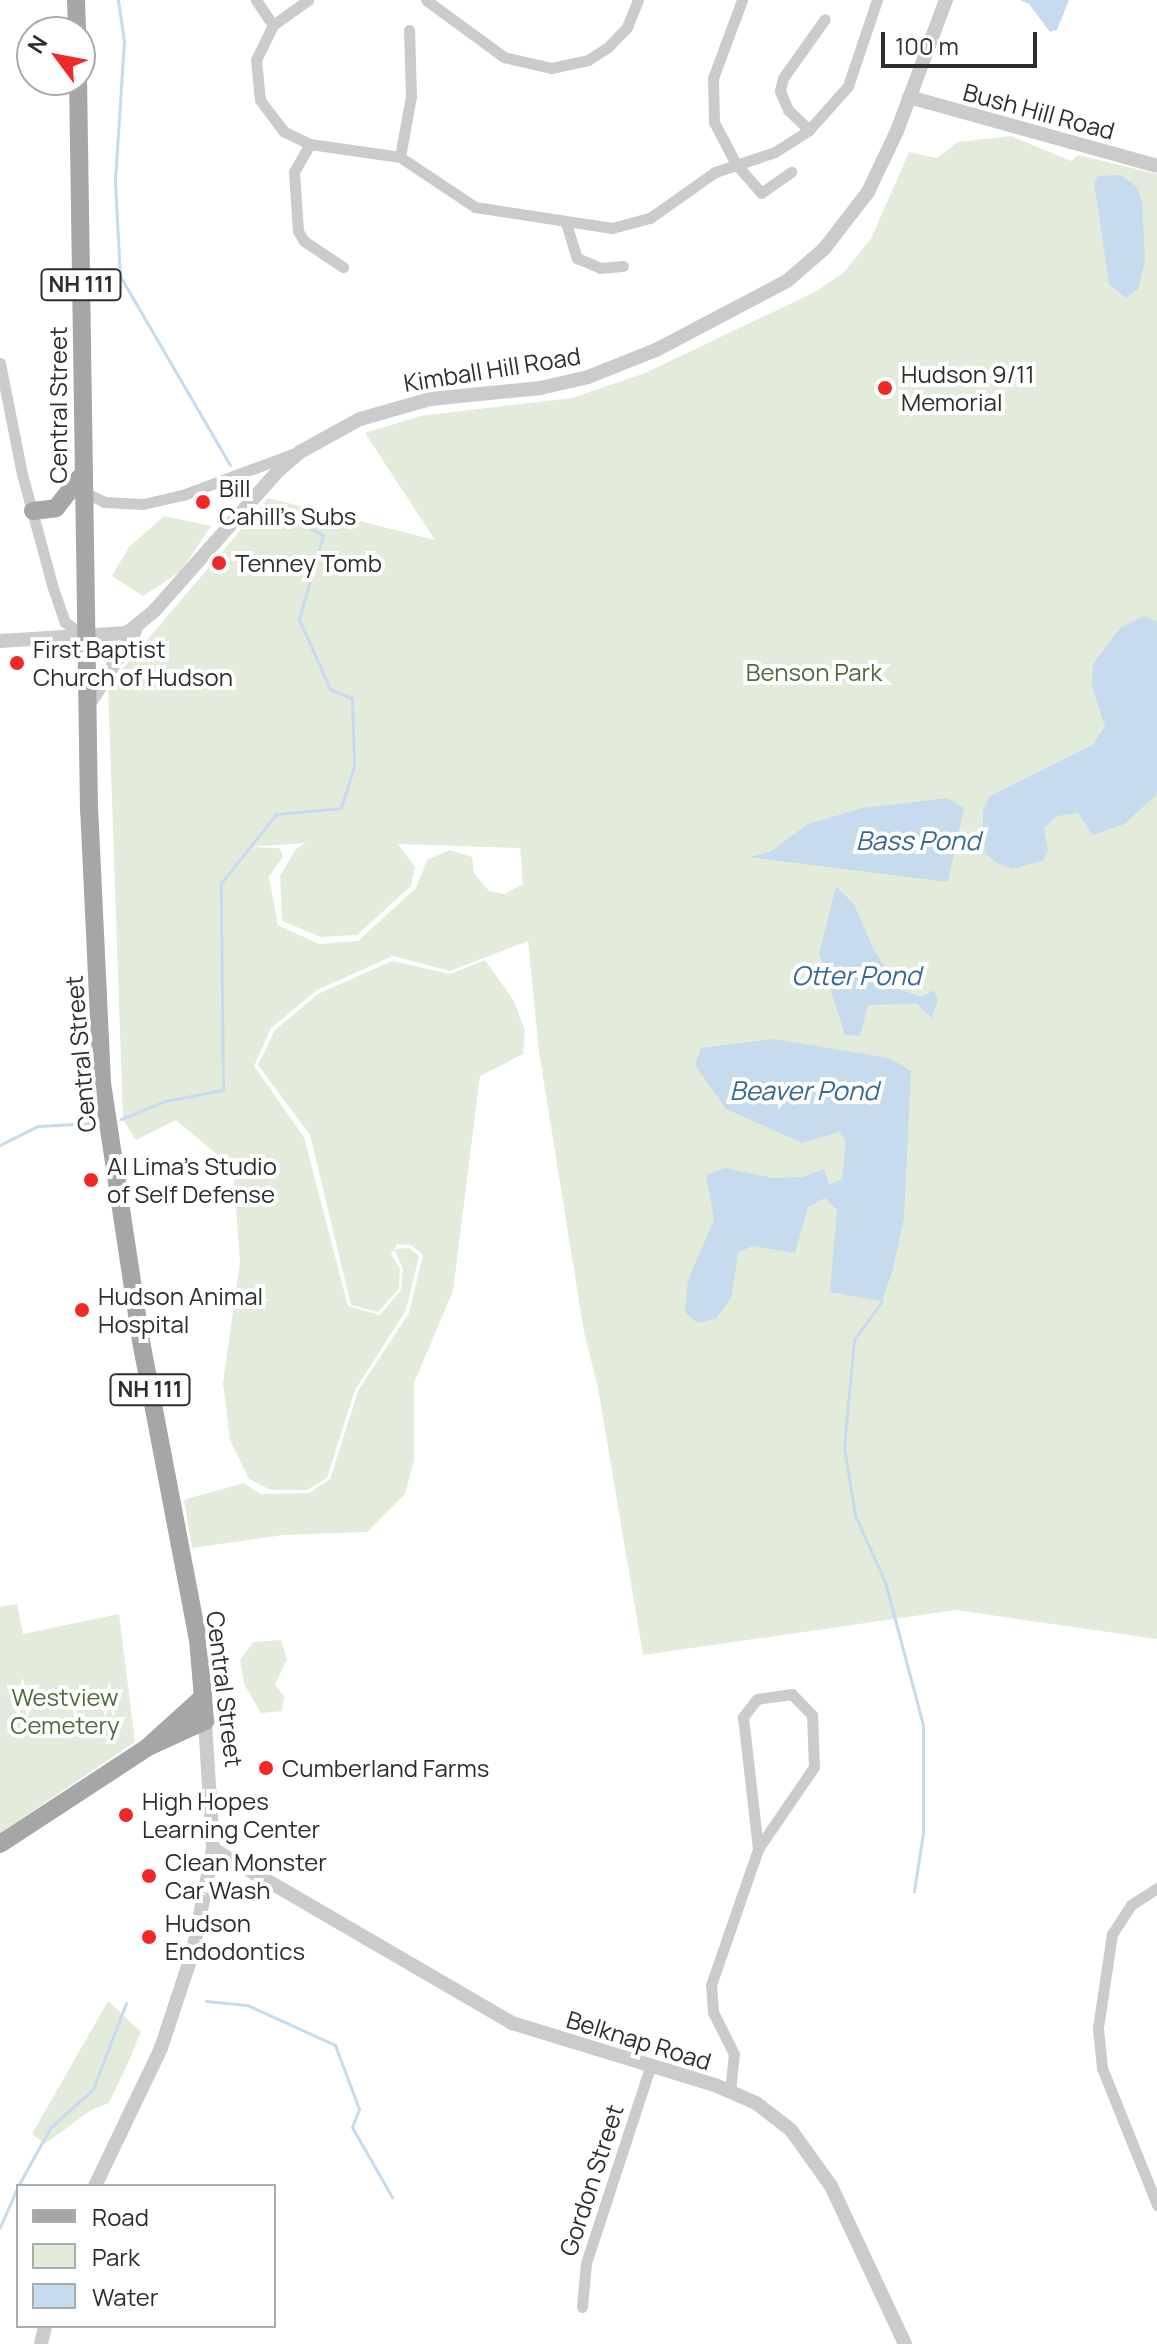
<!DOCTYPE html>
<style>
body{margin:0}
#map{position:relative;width:1157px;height:2344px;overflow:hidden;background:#fff;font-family:Manrope,sans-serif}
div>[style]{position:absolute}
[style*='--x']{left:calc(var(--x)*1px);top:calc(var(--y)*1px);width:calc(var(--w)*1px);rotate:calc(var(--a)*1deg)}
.green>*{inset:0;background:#e3ecdb}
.water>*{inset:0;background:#c6dbed}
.stream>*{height:3px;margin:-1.5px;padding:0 1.5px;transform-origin:1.5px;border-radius:1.5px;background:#c6dbed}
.minor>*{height:11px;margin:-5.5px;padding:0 5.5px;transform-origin:5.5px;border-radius:5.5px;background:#cbcbcb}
.tertiary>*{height:14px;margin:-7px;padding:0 7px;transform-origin:7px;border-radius:7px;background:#cbcbcb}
.primary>*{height:18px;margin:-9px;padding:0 9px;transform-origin:9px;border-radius:9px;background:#a6a6a6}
.dots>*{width:22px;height:22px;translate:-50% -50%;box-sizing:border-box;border:4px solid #fff;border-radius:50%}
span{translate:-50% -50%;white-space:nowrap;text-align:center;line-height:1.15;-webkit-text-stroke:8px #fff;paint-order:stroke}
.shield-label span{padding:2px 6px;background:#fff;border:2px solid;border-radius:6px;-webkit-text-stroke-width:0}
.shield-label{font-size:22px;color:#2e2e2e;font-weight:700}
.street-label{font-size:24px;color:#2e2e2e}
.poi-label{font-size:24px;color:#2e2e2e}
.left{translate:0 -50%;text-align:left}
.park-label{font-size:24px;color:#4d6c39}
.water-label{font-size:26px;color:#386994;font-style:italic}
.legend{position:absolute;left:16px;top:2184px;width:260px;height:144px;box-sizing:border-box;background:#fff;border:2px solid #ababab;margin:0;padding:10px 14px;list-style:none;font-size:24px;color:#2e2e2e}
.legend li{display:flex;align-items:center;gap:16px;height:40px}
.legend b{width:40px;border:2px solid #ababab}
.north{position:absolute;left:16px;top:16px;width:80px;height:80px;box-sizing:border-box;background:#fff;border:2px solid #ababab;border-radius:50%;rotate:302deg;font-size:22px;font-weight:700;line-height:32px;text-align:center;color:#2e2e2e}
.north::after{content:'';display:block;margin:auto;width:28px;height:36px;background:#ee2927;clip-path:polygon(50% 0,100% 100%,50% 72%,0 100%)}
.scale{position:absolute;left:881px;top:32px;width:156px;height:36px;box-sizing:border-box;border:4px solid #2e2e2e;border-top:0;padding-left:10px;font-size:24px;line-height:28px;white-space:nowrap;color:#2e2e2e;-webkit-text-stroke:6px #fff;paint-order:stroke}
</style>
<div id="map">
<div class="green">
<div style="clip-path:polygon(evenodd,1011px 136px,1071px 161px,1078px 155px,1157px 174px,1157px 1639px,956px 1610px,643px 1655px,598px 1388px,584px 1332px,539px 1052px,528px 941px,450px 971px,393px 956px,317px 990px,271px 1028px,254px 1066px,304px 1137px,348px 1306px,380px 1315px,401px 1290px,403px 1269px,394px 1249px,409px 1248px,419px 1256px,406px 1310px,355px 1390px,327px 1478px,307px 1490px,271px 1490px,249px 1479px,230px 1440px,223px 1383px,240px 1262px,233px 1168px,176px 1120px,136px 1140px,123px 1120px,108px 686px,268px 498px,435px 540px,365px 433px,420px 416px,572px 398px,645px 373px,815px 292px,843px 273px,871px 239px,909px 152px,937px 158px,958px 142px,1011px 136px,305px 843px,296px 849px,280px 876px,282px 921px,321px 937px,357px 935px,411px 886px,415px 867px,398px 844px,520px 848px,523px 884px,505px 894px,489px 891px,474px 873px,472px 857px,450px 850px,427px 860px,416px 888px,358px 941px,319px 944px,278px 925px,269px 877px,283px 856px,279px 848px,248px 847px,305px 843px)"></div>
<div style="clip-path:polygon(164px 516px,211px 526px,181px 571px,143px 596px,112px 576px,129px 547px)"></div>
<div style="clip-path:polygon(485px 960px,514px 1001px,525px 1031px,523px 1054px,480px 1076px,453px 1291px,414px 1383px,414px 1460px,405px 1494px,367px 1532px,284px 1535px,192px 1548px,184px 1500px,243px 1483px,261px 1494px,309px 1493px,330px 1479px,358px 1391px,409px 1313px,423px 1255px,411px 1245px,397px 1244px,391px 1254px,400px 1269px,399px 1289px,378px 1312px,351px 1305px,310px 1135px,258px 1065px,275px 1030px,318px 994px,392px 961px,450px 974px)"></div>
<div style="clip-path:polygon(17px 1604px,23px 1634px,119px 1614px,135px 1742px,0 1833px,0 1607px)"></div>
<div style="clip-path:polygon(281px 1640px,287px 1659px,275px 1685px,284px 1696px,282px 1711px,261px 1713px,244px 1684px,240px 1660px,253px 1642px)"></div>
<div style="clip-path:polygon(108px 2001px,141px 2032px,128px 2063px,109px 2103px,91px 2110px,45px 2144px,32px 2134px)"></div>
</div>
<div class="water">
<div style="clip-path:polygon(1020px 0,1069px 0,1057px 30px,1050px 32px,1029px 4px)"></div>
<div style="clip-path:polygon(1121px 175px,1137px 187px,1142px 201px,1145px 262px,1138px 289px,1126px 298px,1109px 284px,1094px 182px,1098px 176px)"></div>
<div style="clip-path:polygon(1144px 616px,1157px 622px,1157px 794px,1124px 824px,1093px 835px,1078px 813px,1057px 816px,1044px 828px,1048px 849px,1043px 861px,1012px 869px,995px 862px,985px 853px,983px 838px,983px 810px,990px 796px,1092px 745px,1105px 727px,1092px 686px,1093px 664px,1120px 628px)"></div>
<div style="clip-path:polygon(947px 798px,964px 808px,948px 882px,749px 857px,770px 852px,808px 824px,863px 808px)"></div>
<div style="clip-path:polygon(836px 886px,854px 904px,872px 946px,897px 988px,921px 997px,934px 990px,938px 1000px,932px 1018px,917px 1004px,868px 1005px,860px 1036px,845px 1035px,819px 954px)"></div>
<div style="clip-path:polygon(775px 1039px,889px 1058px,911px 1071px,904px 1218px,893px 1269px,882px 1301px,830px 1292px,837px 1210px,825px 1198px,808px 1207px,795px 1253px,753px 1246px,738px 1252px,732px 1296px,716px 1319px,697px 1323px,685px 1312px,688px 1280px,714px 1220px,706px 1175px,725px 1168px,773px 1178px,803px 1177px,824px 1169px,829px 1184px,842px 1180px,846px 1141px,839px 1132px,802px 1143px,726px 1109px,695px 1065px,701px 1048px)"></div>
</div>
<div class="stream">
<div style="--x:118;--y:0;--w:41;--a:81.7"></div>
<div style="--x:124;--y:41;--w:141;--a:93.7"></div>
<div style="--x:115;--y:182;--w:94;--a:87"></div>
<div style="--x:120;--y:276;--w:219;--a:59.8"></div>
<div style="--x:958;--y:837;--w:13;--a:4"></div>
<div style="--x:121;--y:1119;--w:48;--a:-22.2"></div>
<div style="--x:165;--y:1101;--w:59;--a:-10.7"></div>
<div style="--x:223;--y:1090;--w:207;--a:-90.6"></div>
<div style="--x:221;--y:883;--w:88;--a:-51.4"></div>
<div style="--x:276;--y:814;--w:65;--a:-5.3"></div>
<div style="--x:341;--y:808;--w:44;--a:-72.8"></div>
<div style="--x:354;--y:766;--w:68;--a:-91.7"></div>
<div style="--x:352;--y:698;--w:24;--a:-158"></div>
<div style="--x:330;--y:689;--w:77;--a:-113.9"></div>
<div style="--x:299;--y:619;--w:87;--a:-74.1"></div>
<div style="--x:323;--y:535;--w:36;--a:-152"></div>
<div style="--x:291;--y:518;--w:34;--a:166"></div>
<div style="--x:258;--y:526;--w:8;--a:-120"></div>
<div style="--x:0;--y:1145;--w:42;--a:-26.6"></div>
<div style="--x:38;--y:1126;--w:56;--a:-3.1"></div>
<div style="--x:882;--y:1301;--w:48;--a:125.7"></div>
<div style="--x:854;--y:1340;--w:107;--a:95.3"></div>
<div style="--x:844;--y:1447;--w:69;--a:80.8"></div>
<div style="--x:855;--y:1515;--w:73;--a:65.9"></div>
<div style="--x:885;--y:1582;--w:148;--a:75.1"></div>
<div style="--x:923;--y:1725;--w:108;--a:90"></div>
<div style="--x:923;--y:1833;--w:59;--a:98.8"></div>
<div style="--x:206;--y:2001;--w:41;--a:5.6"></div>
<div style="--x:247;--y:2005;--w:97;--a:24.4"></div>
<div style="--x:335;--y:2045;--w:68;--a:69.4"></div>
<div style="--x:359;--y:2109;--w:19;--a:111"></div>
<div style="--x:352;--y:2127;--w:81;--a:60.3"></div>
<div style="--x:18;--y:2186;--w:66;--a:-61.1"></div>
<div style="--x:50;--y:2128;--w:58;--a:-42.2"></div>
<div style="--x:93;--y:2089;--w:92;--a:-69"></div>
<div style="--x:0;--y:2227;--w:45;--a:-66.3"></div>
</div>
<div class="minor">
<div style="--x:256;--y:0;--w:30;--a:56"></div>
<div style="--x:308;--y:0;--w:43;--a:144.5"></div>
<div style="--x:273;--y:25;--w:39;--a:116"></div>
<div style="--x:256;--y:60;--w:40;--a:84.3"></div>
<div style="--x:260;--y:100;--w:39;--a:53"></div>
<div style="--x:283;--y:131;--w:30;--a:26"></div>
<div style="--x:310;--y:144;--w:91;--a:8.2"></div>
<div style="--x:400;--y:157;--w:90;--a:33.7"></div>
<div style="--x:475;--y:207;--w:139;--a:8.7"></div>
<div style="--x:612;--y:228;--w:39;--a:-15"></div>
<div style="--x:650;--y:218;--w:80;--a:-35.3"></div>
<div style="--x:715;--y:172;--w:63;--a:-18.4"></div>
<div style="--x:775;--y:152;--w:40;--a:-32.9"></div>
<div style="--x:809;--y:130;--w:59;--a:-48.4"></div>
<div style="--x:848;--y:86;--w:91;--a:-71.4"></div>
<div style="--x:426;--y:0;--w:97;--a:36.2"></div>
<div style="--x:504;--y:57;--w:48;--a:13.2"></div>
<div style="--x:551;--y:68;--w:38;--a:-12"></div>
<div style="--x:588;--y:60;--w:24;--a:-33"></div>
<div style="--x:608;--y:47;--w:28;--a:-46"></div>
<div style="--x:627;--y:27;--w:29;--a:-68"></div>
<div style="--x:742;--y:0;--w:83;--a:110.4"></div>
<div style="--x:713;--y:78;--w:44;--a:88.7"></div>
<div style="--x:714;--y:122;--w:47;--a:62.4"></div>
<div style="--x:736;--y:164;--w:38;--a:49"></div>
<div style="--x:761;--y:193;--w:37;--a:-35"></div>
<div style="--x:809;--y:130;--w:29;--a:-136"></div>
<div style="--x:788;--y:110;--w:21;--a:-113"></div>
<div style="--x:780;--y:91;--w:13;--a:-77"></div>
<div style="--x:783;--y:78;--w:72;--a:-54.6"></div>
<div style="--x:310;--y:144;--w:32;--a:120"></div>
<div style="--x:294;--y:172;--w:59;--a:86.1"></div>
<div style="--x:298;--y:231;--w:12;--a:59"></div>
<div style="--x:304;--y:241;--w:47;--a:33.7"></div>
<div style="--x:400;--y:157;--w:62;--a:-79.8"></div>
<div style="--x:411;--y:96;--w:66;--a:-91.7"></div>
<div style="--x:566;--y:223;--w:37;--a:73"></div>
<div style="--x:577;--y:258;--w:25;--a:23"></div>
<div style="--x:600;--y:268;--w:23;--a:-5"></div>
<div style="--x:0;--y:363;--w:113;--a:78.8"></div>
<div style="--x:22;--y:474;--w:118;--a:74.8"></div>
<div style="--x:53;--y:588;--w:36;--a:71"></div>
<div style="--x:65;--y:622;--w:26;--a:36"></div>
<div style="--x:82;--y:491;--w:25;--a:26"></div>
<div style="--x:105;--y:502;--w:38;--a:3"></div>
<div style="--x:143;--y:504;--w:41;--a:-12.7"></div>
<div style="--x:183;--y:495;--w:120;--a:-20.6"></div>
<div style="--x:1157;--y:1888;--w:31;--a:147"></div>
<div style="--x:1131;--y:1905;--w:35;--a:123"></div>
<div style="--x:1112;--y:1934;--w:95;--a:98.5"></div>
<div style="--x:1098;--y:2028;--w:40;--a:84.3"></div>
<div style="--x:1102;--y:2068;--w:148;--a:68.1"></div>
<div style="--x:730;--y:2091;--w:37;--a:-84"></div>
<div style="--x:734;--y:2054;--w:47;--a:-116.6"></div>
<div style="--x:713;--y:2012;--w:27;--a:-94"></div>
<div style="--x:711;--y:1985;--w:144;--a:-70.9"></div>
<div style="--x:758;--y:1849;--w:99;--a:-55.7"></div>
<div style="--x:814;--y:1767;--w:52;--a:-92.2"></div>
<div style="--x:812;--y:1715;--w:29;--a:-134"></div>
<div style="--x:792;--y:1694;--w:35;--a:172"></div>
<div style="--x:757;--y:1699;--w:23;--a:128"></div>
<div style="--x:743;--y:1717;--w:133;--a:83.5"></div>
<div style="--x:582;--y:2307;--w:44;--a:-84.8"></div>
<div style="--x:586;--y:2263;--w:206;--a:-71.9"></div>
</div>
<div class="tertiary">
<div style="--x:909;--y:97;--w:257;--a:15.5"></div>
<div style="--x:0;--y:641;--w:127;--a:-3.6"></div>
<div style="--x:127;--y:633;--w:36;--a:-39"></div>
<div style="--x:155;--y:610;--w:186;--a:-48.5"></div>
<div style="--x:278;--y:471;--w:29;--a:-41"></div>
<div style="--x:300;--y:452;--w:68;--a:-28.8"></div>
<div style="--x:360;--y:419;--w:73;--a:-15.9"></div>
<div style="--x:430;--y:399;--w:111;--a:-5.7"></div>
<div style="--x:540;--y:388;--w:49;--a:-12.9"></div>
<div style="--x:588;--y:377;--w:73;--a:-21.7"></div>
<div style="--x:656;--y:350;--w:148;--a:-27.8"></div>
<div style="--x:787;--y:281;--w:49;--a:-40.9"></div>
<div style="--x:824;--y:249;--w:72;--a:-52.3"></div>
<div style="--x:868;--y:192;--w:68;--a:-64.6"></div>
<div style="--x:897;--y:131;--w:140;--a:-69.5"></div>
<div style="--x:89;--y:704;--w:86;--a:-57.8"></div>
<div style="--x:213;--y:1849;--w:346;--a:30.2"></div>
<div style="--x:512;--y:2023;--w:212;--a:17"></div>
<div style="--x:715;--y:2085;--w:45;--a:23.7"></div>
<div style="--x:756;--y:2103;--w:44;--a:37.6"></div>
<div style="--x:791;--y:2130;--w:69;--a:54.5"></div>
<div style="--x:831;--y:2186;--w:174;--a:64.9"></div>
<div style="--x:95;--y:2186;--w:153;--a:-64.4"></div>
<div style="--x:161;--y:2048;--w:102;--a:-71.7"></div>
<div style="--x:193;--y:1951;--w:104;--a:-78.9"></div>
<div style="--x:213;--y:1849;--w:128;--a:-93.6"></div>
<div style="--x:41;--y:2344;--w:18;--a:-77"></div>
</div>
<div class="primary">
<div style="--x:76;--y:0;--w:32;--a:88"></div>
<div style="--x:33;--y:511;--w:23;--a:-7"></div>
<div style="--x:56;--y:508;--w:39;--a:-52"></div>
<div style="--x:150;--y:1745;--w:72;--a:-42.2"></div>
<div style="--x:0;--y:1844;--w:177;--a:-33.2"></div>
<div style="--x:148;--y:1747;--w:63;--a:-24.5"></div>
<div style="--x:205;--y:1721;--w:81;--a:-94.9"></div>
<div style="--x:198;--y:1640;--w:304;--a:-100.8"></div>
<div style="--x:141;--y:1341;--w:262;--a:-98.6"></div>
<div style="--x:102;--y:1082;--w:272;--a:-92.7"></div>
<div style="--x:89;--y:810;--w:730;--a:-90.86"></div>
</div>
<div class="dots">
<div style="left:885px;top:388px;background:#ee2927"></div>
<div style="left:203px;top:502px;background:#ee2927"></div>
<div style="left:219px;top:563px;background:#ee2927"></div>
<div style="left:17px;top:663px;background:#ee2927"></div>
<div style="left:91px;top:1180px;background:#ee2927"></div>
<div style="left:82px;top:1310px;background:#ee2927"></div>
<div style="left:266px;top:1768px;background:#ee2927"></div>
<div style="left:126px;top:1815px;background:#ee2927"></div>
<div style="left:149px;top:1876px;background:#ee2927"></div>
<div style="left:149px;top:1937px;background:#ee2927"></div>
</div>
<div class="shield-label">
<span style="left:81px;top:285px">NH 111</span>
<span style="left:150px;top:1390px">NH 111</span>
</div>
<div class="street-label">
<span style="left:1039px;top:111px;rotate:15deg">Bush Hill Road</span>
<span style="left:492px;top:369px;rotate:-9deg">Kimball Hill Road</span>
<span style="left:58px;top:405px;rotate:-90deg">Central Street</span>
<span style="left:80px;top:1054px;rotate:-95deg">Central Street</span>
<span style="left:225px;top:1689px;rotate:83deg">Central Street</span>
<span style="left:639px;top:2040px;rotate:17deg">Belknap Road</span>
<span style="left:591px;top:2180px;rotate:-72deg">Gordon Street</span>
</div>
<div class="poi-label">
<span class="left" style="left:901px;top:388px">Hudson 9/11<br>Memorial</span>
<span class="left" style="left:219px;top:502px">Bill<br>Cahill's Subs</span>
<span class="left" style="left:235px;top:563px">Tenney Tomb</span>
<span class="left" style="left:33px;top:663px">First Baptist<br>Church of Hudson</span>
<span class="left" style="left:107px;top:1180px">Al Lima's Studio<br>of Self Defense</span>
<span class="left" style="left:98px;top:1310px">Hudson Animal<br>Hospital</span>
<span class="left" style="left:282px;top:1768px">Cumberland Farms</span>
<span class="left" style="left:142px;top:1815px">High Hopes<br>Learning Center</span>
<span class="left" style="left:165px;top:1876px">Clean Monster<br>Car Wash</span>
<span class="left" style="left:165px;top:1937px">Hudson<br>Endodontics</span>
</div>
<div class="park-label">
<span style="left:814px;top:672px">Benson Park</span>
<span style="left:65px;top:1711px">Westview<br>Cemetery</span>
</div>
<div class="water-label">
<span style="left:918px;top:841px">Bass Pond</span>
<span style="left:856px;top:976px">Otter Pond</span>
<span style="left:804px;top:1091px">Beaver Pond</span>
</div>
<ul class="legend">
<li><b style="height:10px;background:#a6a6a6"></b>Road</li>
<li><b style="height:22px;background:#e3ecdb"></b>Park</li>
<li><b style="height:22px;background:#c6dbed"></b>Water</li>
</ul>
<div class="north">N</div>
<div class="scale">100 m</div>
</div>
